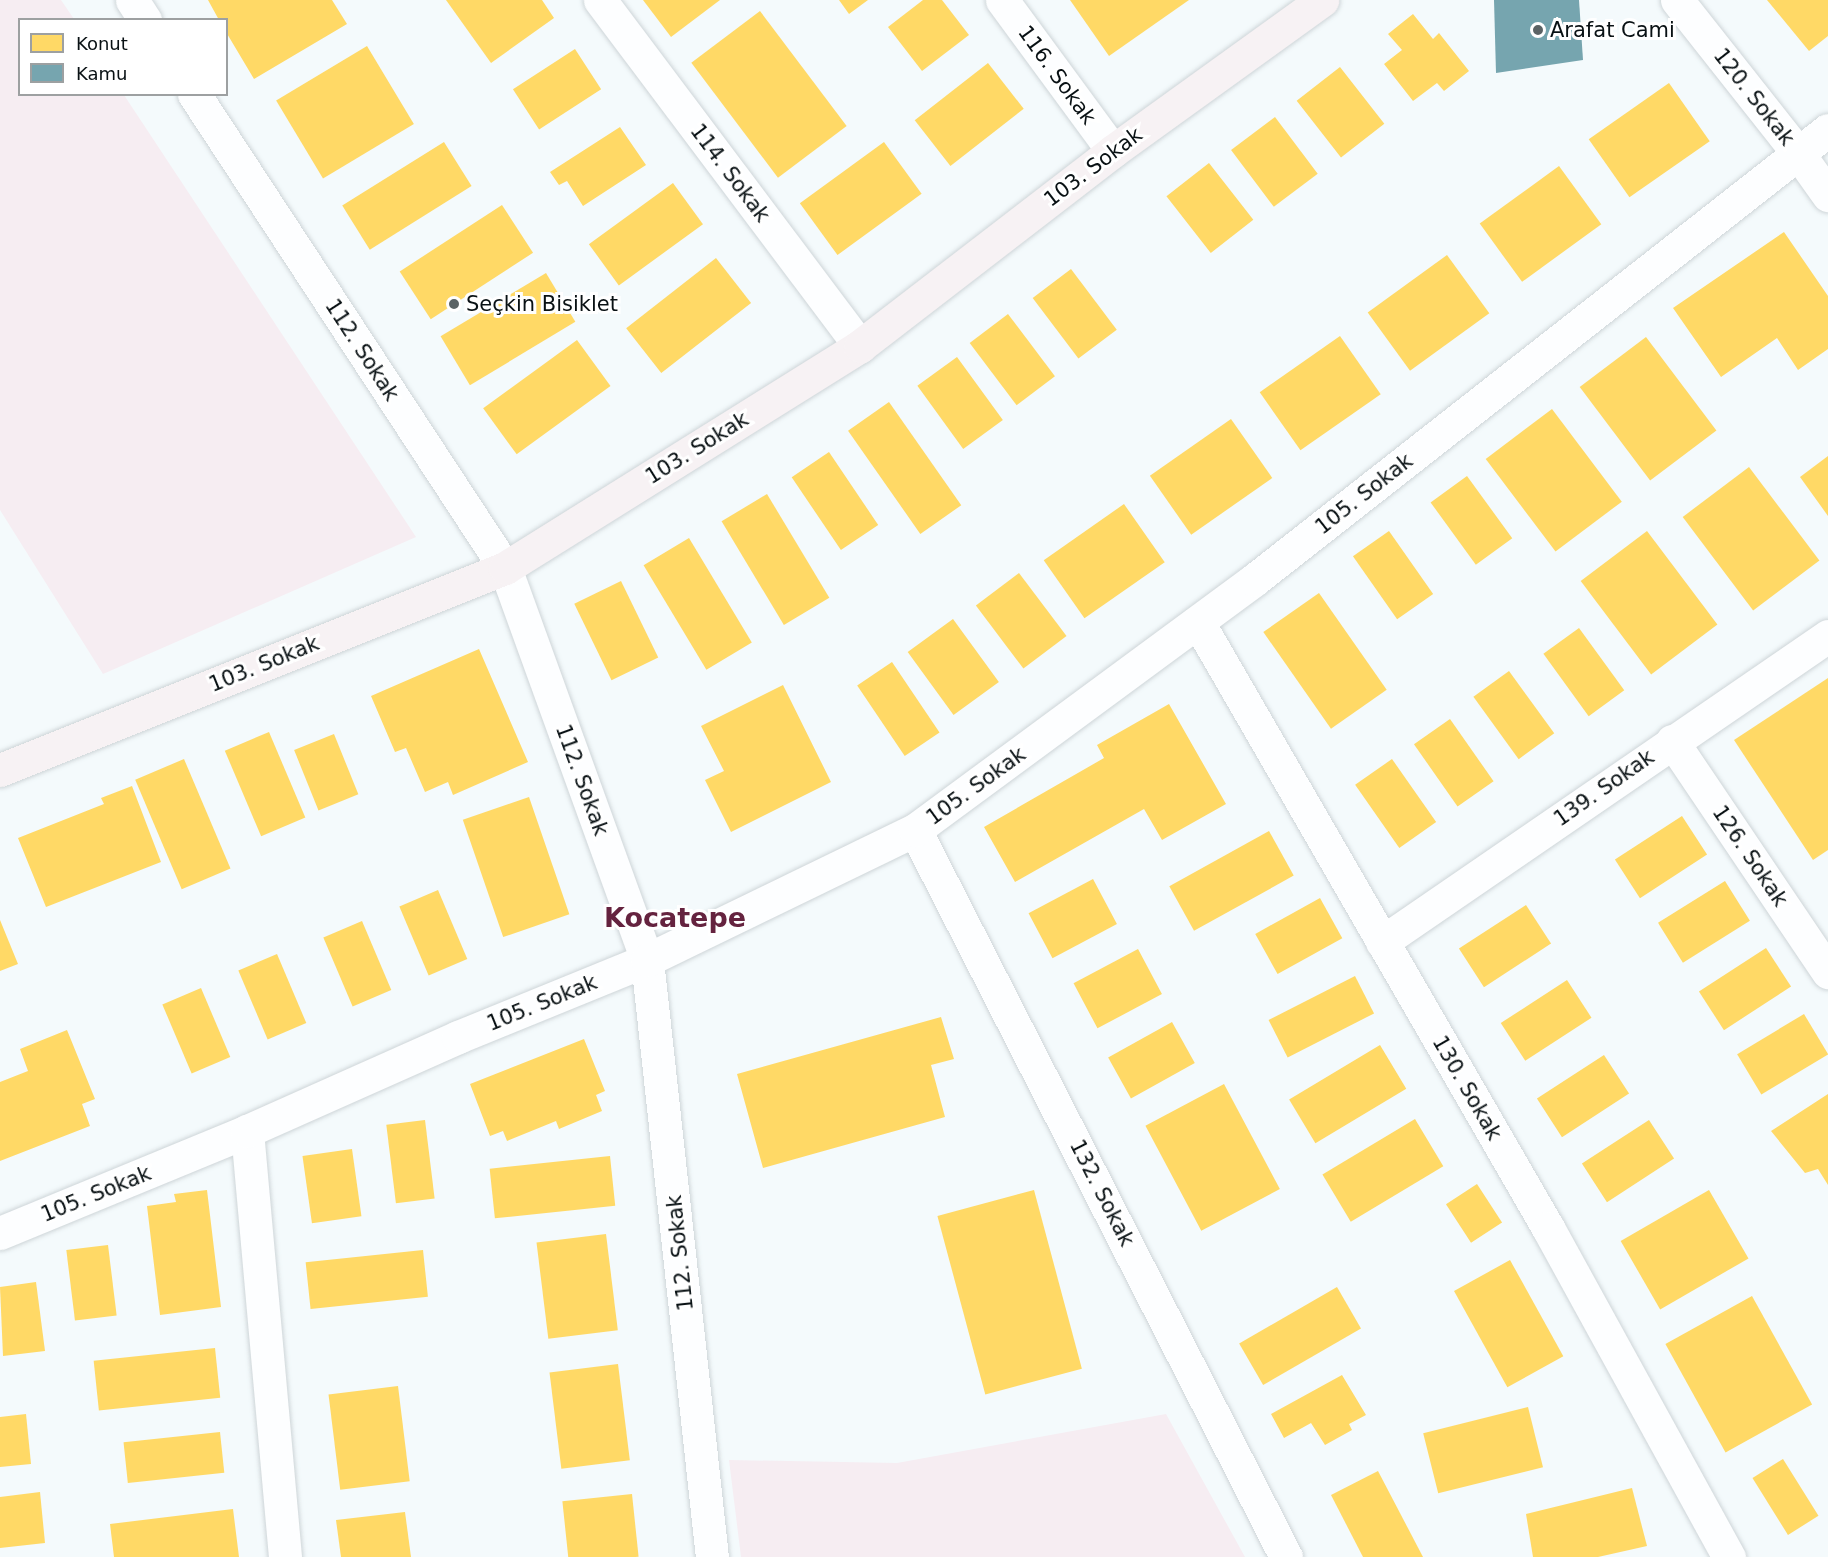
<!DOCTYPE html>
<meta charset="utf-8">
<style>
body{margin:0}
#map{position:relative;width:1828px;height:1557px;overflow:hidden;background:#f4fafc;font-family:"DejaVu Sans",sans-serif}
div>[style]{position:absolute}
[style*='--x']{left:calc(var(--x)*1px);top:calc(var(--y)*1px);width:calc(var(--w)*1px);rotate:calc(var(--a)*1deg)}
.green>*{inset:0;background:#f6edf2}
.homes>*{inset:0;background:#ffd966;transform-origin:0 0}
.public>*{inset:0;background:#76a5af}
.roads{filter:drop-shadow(0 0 2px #ced5d8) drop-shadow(0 0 2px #ced5d8)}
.minor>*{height:33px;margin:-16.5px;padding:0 16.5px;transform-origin:16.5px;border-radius:16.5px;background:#fdfeff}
.major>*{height:33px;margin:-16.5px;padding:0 16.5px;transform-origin:16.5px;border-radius:16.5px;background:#f7f2f4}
.dots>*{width:16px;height:16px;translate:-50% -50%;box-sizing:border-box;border:3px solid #fff;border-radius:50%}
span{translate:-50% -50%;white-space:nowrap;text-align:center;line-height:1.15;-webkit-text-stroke:6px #fff;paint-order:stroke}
.poi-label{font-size:21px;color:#091114}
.left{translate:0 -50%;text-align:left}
.street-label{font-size:21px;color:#091114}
.district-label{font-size:27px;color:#65233f;font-weight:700}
.legend{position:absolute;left:18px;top:18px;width:210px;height:78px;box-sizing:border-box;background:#fff;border:2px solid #9da0a1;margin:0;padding:8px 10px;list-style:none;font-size:18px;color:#091114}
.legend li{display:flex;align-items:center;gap:12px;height:30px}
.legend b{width:30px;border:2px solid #9da0a1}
</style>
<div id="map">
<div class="green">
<div style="clip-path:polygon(0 0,61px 0,74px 19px,20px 20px,20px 94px,124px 95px,416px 537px,103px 674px,0 510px)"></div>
<div style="clip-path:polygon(1166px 1414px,1245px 1557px,741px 1557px,729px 1460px,897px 1463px)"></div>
</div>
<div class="homes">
<div style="clip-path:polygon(208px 0,332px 0,347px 24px,254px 79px,226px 32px,226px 20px,219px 20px)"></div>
<div style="clip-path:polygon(446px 0,542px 0,554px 18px,491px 63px)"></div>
<div style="clip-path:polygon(643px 0,720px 0,671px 37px)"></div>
<div style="clip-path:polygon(839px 0,868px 0,849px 14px)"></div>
<div style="clip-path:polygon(923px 0,942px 0,969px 35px,922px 71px,888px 27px)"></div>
<div style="clip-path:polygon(1070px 0,1189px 0,1109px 56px)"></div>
<div style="clip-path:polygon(1767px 0,1828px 0,1828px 36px,1809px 51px)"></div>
<div style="left:760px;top:11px;width:144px;height:86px;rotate:53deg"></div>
<div style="clip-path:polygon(1413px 14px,1433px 39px,1439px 33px,1469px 71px,1444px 91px,1437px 83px,1413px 101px,1384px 64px,1402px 50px,1388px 34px)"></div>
<div style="left:367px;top:46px;width:91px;height:106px;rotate:59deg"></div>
<div style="left:575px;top:49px;width:48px;height:74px;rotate:57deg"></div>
<div style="left:988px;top:63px;width:58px;height:93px;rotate:52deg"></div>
<div style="left:1340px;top:67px;width:72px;height:55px;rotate:52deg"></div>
<div style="left:1669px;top:83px;width:71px;height:98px;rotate:55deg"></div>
<div style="left:1275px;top:117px;width:71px;height:55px;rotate:53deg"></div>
<div style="clip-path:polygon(620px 127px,646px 165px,583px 206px,567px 181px,559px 185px,550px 172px)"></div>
<div style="left:444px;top:142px;width:52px;height:120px;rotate:58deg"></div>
<div style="left:884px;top:142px;width:64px;height:104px;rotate:54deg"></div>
<div style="left:1209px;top:163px;width:72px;height:54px;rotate:52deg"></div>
<div style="left:1559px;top:166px;width:72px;height:98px;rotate:54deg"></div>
<div style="left:673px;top:183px;width:51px;height:104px;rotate:54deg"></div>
<div style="left:502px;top:205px;width:57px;height:122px;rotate:57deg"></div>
<div style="clip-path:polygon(1784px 232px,1828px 296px,1828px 349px,1798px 370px,1777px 338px,1721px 377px,1673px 308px)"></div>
<div style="left:1447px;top:255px;width:72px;height:98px;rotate:54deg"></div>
<div style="left:716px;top:258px;width:57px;height:114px;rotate:52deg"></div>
<div style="left:1071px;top:269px;width:76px;height:48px;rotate:53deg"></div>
<div style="left:546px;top:273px;width:57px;height:123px;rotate:59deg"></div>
<div style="left:1008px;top:314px;width:78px;height:48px;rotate:53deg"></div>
<div style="left:1340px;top:336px;width:71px;height:98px;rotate:55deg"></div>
<div style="left:1646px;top:337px;width:117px;height:83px;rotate:53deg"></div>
<div style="left:577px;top:340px;width:57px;height:116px;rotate:54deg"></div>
<div style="left:957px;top:357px;width:78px;height:49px;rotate:54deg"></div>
<div style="left:889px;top:402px;width:126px;height:50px;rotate:55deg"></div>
<div style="left:1552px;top:409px;width:116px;height:83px;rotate:53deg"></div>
<div style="left:1231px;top:419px;width:72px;height:99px;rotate:55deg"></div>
<div style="left:829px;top:452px;width:88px;height:45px;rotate:56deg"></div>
<div style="clip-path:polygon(1828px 456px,1828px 516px,1800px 477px)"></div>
<div style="left:1749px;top:467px;width:117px;height:83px;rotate:53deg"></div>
<div style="left:1467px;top:476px;width:77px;height:45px;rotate:54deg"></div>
<div style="left:767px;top:494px;width:121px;height:53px;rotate:59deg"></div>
<div style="left:1124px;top:504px;width:71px;height:98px;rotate:55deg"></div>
<div style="left:1389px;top:531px;width:77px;height:44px;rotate:55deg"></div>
<div style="left:1647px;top:531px;width:117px;height:83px;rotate:53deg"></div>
<div style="left:689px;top:538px;width:122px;height:53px;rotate:59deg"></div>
<div style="left:1019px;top:573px;width:79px;height:54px;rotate:53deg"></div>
<div style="left:621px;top:581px;width:85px;height:52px;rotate:64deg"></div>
<div style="left:1319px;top:593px;width:118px;height:68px;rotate:55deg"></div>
<div style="left:953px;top:619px;width:78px;height:56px;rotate:54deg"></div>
<div style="left:1579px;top:628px;width:77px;height:44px;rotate:54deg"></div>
<div style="clip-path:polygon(479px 649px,528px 762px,453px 795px,448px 782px,425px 792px,406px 748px,395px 752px,371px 696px)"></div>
<div style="left:892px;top:662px;width:85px;height:42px;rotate:56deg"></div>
<div style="left:1509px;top:671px;width:77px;height:44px;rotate:54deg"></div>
<div style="clip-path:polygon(1828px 678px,1828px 850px,1813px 860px,1734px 740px)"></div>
<div style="clip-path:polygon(783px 685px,831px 782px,731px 832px,705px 780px,724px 771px,701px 726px)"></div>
<div style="clip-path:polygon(1169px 704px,1226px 804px,1162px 840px,1144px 809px,1015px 882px,984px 827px,1104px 758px,1097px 745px)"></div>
<div style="left:1450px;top:719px;width:76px;height:44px;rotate:55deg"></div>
<div style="left:269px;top:732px;width:93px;height:48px;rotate:67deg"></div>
<div style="left:334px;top:734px;width:65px;height:43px;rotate:68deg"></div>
<div style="left:184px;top:759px;width:119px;height:53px;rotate:67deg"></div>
<div style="left:1392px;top:759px;width:77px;height:45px;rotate:55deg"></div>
<div style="clip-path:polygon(132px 786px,161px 862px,46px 907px,18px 838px,104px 804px,101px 798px)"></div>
<div style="left:529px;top:797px;width:124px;height:70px;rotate:71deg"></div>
<div style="left:1682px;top:816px;width:46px;height:80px;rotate:57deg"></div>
<div style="left:1269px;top:831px;width:51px;height:114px;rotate:61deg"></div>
<div style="left:1093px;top:879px;width:51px;height:73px;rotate:62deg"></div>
<div style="left:1725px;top:881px;width:47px;height:79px;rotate:58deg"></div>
<div style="left:438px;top:890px;width:75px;height:42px;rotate:67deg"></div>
<div style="left:1320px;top:898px;width:46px;height:74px;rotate:61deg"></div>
<div style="left:1526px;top:905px;width:46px;height:80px;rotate:57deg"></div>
<div style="clip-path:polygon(0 920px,18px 964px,0 971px)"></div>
<div style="left:362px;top:921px;width:75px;height:42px;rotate:67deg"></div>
<div style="left:1766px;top:948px;width:46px;height:80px;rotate:57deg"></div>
<div style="left:1138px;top:949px;width:51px;height:73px;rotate:62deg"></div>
<div style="left:277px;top:954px;width:75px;height:42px;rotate:67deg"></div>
<div style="left:1355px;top:976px;width:42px;height:97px;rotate:63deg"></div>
<div style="left:1567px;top:980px;width:45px;height:79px;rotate:57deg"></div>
<div style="left:201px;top:988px;width:75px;height:42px;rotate:67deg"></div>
<div style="left:1804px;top:1014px;width:47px;height:78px;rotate:59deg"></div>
<div style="clip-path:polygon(941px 1017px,954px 1059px,931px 1065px,945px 1117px,763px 1168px,737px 1074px)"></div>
<div style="left:1172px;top:1022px;width:47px;height:73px;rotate:61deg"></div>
<div style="clip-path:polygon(67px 1030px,95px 1099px,82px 1104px,90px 1126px,0 1161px,0 1082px,28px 1071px,20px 1049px)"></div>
<div style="clip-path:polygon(584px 1039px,605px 1091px,596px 1095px,602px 1111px,559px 1129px,556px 1121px,507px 1141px,503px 1131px,490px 1136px,470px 1084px)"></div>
<div style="left:1380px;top:1045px;width:51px;height:106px;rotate:59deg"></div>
<div style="left:1604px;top:1055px;width:46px;height:80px;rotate:57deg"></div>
<div style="left:1224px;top:1084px;width:119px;height:89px;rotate:62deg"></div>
<div style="clip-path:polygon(1828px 1094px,1828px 1185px,1818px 1169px,1805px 1173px,1771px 1131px)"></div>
<div style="left:1415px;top:1119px;width:55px;height:108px;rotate:59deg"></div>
<div style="left:425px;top:1120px;width:79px;height:39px;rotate:83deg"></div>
<div style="left:1649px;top:1120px;width:46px;height:80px;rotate:57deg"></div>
<div style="left:352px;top:1149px;width:68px;height:50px;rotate:82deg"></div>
<div style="left:610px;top:1156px;width:50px;height:121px;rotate:84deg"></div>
<div style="left:1477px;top:1184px;width:46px;height:37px;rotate:57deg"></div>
<div style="clip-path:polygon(207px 1190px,221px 1307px,160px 1315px,147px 1206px,176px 1202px,174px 1194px)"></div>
<div style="left:1034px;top:1190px;width:185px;height:100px;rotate:75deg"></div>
<div style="left:1709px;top:1190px;width:79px;height:102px;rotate:60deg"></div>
<div style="left:606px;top:1234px;width:97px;height:70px;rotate:83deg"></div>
<div style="left:108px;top:1245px;width:71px;height:42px;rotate:83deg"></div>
<div style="left:423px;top:1250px;width:47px;height:118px;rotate:84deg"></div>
<div style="left:1510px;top:1260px;width:110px;height:64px;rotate:61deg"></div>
<div style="clip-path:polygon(36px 1282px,45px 1351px,3px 1356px,0 1287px)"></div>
<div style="left:1337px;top:1287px;width:48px;height:113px;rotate:60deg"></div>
<div style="left:1752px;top:1296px;width:124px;height:99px;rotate:61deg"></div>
<div style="left:215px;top:1348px;width:50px;height:122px;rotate:84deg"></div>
<div style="left:618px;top:1364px;width:97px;height:69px;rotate:83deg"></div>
<div style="clip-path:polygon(1342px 1375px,1366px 1415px,1349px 1424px,1352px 1430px,1325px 1445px,1311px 1423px,1284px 1438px,1271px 1414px)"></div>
<div style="left:398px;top:1386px;width:96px;height:70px;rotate:83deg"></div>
<div style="left:1528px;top:1407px;width:62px;height:108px;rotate:76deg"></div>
<div style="clip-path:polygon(26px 1414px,31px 1464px,0 1467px,0 1417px)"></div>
<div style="left:220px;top:1432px;width:41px;height:97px;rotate:84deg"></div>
<div style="left:1783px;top:1459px;width:67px;height:36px;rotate:58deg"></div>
<div style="clip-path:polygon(1378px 1471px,1423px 1557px,1363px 1557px,1331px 1495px)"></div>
<div style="clip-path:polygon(1632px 1488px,1647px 1546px,1598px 1557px,1533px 1557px,1526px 1514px)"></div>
<div style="clip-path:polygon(40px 1492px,45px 1543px,0 1548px,0 1497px)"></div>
<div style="left:632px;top:1494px;width:63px;height:70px;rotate:84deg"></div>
<div style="clip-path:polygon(233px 1509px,239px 1557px,114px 1557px,110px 1524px)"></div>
<div style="clip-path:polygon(405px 1512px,411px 1557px,341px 1557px,336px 1520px)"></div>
</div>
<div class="public">
<div style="clip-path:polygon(1494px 0,1579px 0,1583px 60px,1496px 73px)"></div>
</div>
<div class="roads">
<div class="minor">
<div style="--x:132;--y:0;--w:24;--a:57"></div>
<div style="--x:600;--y:0;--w:433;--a:53.1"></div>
<div style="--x:1002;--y:0;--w:187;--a:53.7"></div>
<div style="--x:1677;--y:0;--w:195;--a:51.7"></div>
<div style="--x:1798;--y:153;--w:52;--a:54.5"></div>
<div style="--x:194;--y:94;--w:567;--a:56.73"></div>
<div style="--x:505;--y:568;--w:417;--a:70.1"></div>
<div style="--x:647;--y:960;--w:601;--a:83.79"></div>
<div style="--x:1198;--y:622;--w:700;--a:59.99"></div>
<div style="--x:1548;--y:1228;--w:376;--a:61.2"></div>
<div style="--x:1672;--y:741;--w:279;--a:56"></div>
<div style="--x:915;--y:830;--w:816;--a:62.96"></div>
<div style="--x:1382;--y:942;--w:541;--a:-34.45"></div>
<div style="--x:247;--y:1131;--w:428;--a:84.9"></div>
<div style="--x:0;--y:1233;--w:267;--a:-22.4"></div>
<div style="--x:247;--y:1131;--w:231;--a:-24"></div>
<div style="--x:458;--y:1037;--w:204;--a:-22.2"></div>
<div style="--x:647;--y:960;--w:298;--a:-25.9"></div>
<div style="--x:915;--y:830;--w:421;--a:-36.4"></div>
<div style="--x:1254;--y:580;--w:729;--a:-38.1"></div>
</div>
<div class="major">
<div style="--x:0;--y:770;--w:544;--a:-21.8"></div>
<div style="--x:505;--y:568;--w:419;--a:-32"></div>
<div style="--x:860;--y:346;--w:319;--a:-37.6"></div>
<div style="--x:1113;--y:151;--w:258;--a:-35.8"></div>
</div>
</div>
<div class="dots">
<div style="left:1538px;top:30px;background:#5b6365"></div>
<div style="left:454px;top:304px;background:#5b6365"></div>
</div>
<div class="poi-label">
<span class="left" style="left:1550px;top:30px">Arafat Cami</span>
<span class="left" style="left:466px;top:304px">Seçkin Bisiklet</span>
</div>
<div class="street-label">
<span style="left:1057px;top:75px;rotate:54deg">116. Sokak</span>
<span style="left:1754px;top:97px;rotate:52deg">120. Sokak</span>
<span style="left:1093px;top:167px;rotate:-37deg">103. Sokak</span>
<span style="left:730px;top:173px;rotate:53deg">114. Sokak</span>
<span style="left:362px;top:350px;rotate:57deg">112. Sokak</span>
<span style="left:697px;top:448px;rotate:-32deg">103. Sokak</span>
<span style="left:1364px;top:494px;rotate:-38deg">105. Sokak</span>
<span style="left:264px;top:664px;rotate:-22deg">103. Sokak</span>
<span style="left:582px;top:780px;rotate:70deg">112. Sokak</span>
<span style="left:976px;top:786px;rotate:-36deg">105. Sokak</span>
<span style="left:1604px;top:788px;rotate:-35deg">139. Sokak</span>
<span style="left:1750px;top:856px;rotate:56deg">126. Sokak</span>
<span style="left:542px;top:1003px;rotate:-22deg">105. Sokak</span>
<span style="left:1467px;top:1088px;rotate:60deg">130. Sokak</span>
<span style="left:1102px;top:1193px;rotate:63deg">132. Sokak</span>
<span style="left:96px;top:1194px;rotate:-22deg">105. Sokak</span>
<span style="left:680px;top:1253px;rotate:-96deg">112. Sokak</span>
</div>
<div class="district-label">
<span style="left:675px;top:918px">Kocatepe</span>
</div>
<ul class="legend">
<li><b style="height:16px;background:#ffd966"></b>Konut</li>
<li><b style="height:16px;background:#76a5af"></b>Kamu</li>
</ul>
</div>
